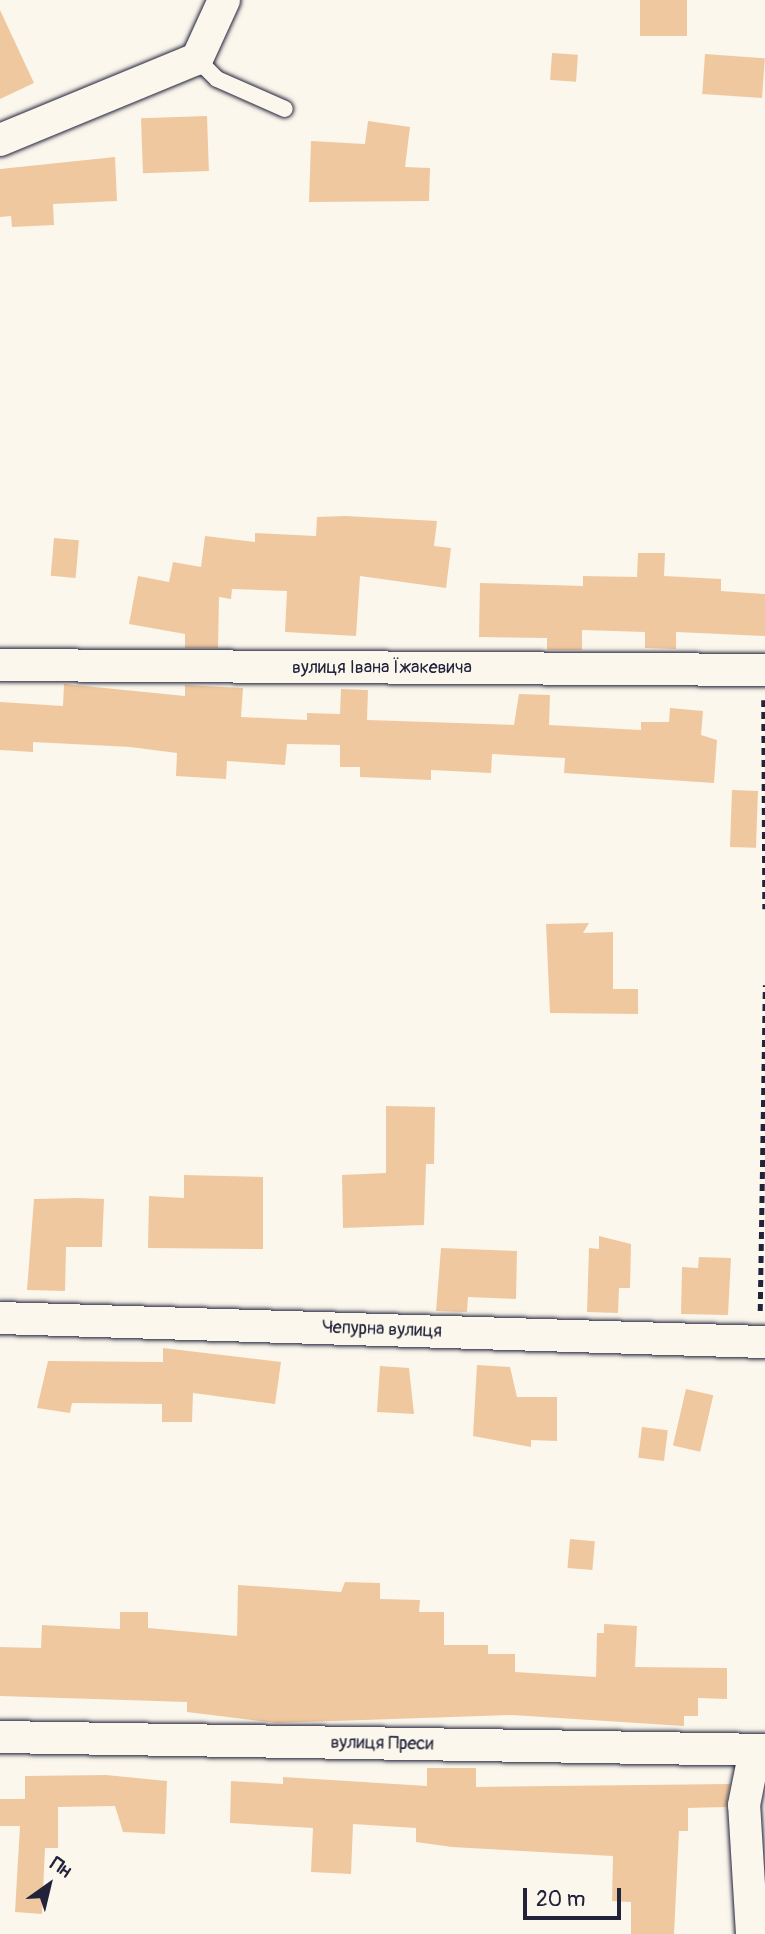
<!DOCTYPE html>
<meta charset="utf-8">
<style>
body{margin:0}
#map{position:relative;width:765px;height:1934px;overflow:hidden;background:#fbf7ec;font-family:Pangolin,sans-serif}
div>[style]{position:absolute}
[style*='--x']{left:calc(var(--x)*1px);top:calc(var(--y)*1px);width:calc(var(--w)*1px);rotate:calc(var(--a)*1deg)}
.building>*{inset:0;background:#f0c8a0;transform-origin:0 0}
.path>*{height:4.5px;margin-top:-2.25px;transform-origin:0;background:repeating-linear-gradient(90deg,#22223b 0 7px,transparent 0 12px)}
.roads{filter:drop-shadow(0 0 2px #22223b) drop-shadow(0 0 2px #22223b)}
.service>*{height:16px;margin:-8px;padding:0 8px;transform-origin:8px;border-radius:8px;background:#fbf7ec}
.minor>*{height:32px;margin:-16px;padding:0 16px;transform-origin:16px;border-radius:16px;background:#fbf7ec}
span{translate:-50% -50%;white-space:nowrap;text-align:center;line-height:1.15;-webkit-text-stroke:5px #fbf7ec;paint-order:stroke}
.street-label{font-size:18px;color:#22223b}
.north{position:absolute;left:14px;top:1850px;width:70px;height:70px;-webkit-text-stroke:5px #fbf7ec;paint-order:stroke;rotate:34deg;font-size:19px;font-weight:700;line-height:28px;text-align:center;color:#22223b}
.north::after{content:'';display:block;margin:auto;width:24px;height:32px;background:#22223b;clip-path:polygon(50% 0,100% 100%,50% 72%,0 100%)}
.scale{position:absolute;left:523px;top:1888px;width:98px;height:32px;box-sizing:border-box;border:4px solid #22223b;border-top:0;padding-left:9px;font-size:21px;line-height:24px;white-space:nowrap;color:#22223b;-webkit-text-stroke:5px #fbf7ec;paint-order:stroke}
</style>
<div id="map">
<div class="building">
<div style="left:640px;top:0;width:47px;height:36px"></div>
<div style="clip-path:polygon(0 10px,34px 83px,0 99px)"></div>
<div style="left:552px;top:53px;width:26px;height:27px;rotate:4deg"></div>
<div style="left:705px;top:54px;width:60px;height:40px;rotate:4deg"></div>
<div style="left:207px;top:116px;width:55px;height:66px;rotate:88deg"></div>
<div style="clip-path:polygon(368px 121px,410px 127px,405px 167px,430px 168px,429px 201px,309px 202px,311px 141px,365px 144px)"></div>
<div style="clip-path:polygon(115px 157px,117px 201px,53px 204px,54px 225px,12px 227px,11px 216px,0 217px,0 169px)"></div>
<div style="clip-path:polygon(345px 516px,437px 521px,434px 546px,451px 548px,446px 588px,360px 576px,356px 636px,285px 632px,287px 591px,232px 589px,231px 599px,219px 597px,218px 648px,185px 648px,185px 634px,129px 624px,138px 576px,169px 582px,173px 562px,201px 567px,205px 536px,255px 542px,255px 533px,316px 536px,317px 517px)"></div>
<div style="left:54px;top:538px;width:25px;height:38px;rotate:5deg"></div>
<div style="clip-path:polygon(638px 553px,665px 553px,664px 576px,721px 579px,721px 591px,765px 594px,765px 636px,676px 632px,676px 649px,645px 648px,645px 632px,582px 630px,582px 650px,547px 650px,547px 638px,479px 637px,480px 583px,583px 586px,583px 576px,637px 577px)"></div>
<div style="clip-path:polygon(64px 684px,185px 696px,185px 685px,243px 688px,241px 717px,307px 720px,307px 713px,340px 714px,341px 689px,368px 690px,367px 720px,514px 725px,519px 694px,550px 695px,549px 725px,641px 730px,641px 722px,669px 722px,670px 708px,703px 711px,701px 735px,717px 740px,714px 783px,564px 773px,565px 758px,492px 754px,491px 773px,431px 770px,431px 780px,360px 777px,360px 767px,340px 767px,340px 745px,287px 744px,285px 765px,227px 761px,226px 779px,176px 776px,177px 753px,130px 747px,33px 742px,33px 752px,0 750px,0 702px,63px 706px)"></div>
<div style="left:732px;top:790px;width:26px;height:57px;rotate:2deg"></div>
<div style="clip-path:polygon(589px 923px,583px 933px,613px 932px,613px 989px,638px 989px,638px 1014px,550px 1013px,546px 924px)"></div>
<div style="clip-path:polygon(386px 1106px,435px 1107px,434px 1164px,426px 1164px,424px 1225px,343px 1228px,342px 1175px,386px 1173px)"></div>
<div style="clip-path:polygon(184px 1175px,263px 1177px,263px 1249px,148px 1248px,149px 1196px,184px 1198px)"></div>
<div style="clip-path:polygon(78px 1198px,104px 1199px,102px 1247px,66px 1247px,65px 1291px,27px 1290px,34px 1199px)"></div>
<div style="clip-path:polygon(599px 1236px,631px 1244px,630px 1288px,619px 1288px,618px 1313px,587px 1312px,589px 1248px,599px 1249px)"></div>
<div style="clip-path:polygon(441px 1248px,517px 1251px,516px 1299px,468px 1297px,467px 1312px,436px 1311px)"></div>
<div style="clip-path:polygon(699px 1257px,731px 1258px,728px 1315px,681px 1314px,682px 1267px,698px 1268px)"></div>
<div style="clip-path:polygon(163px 1348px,281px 1362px,275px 1404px,193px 1393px,192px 1422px,162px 1422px,162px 1404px,72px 1403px,70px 1413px,37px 1408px,48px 1361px,163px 1362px)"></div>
<div style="clip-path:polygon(477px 1365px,510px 1367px,517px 1397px,557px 1397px,557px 1441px,531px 1440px,531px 1447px,473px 1436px)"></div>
<div style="clip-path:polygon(380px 1366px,409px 1368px,414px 1414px,377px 1412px)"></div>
<div style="left:686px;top:1389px;width:28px;height:58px;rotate:13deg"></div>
<div style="left:642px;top:1427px;width:26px;height:31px;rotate:7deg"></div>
<div style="left:570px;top:1539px;width:25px;height:29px;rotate:5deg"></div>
<div style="clip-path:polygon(345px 1582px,380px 1583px,380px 1599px,420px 1600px,419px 1612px,444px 1612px,444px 1645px,488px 1645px,488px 1654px,515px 1654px,515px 1672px,596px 1677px,597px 1633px,604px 1633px,604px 1624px,637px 1626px,635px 1667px,727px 1668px,727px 1699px,698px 1698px,698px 1716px,684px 1716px,684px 1726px,512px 1715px,276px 1723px,187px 1712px,187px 1702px,0 1696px,0 1647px,41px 1648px,42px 1625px,120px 1629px,120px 1612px,148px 1612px,148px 1628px,237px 1636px,238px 1585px,341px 1592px)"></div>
<div style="clip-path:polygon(427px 1768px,476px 1768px,476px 1787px,730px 1784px,726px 1807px,688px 1808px,688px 1831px,679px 1831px,674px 1934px,631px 1934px,631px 1902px,612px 1901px,613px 1856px,452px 1847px,416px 1842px,416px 1828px,353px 1824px,351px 1874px,311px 1872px,313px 1828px,230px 1823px,231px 1781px,283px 1784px,283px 1777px,427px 1786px)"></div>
<div style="clip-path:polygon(106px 1775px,167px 1781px,165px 1834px,123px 1832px,115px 1806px,58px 1807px,58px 1848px,45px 1848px,42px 1914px,15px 1912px,20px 1826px,0 1826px,0 1799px,25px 1799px,25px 1776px)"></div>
</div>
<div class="path">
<div style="--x:764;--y:700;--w:209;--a:89.7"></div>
<div style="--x:760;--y:1311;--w:326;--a:-89.1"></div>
</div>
<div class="roads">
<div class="service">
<div style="--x:197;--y:59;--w:28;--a:45"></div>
<div style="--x:217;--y:79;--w:74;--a:23.8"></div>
</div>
<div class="minor">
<div style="--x:0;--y:140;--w:213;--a:-22.4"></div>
<div style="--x:197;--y:59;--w:65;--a:-65.4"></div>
<div style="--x:0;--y:665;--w:765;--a:0.37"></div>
<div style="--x:0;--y:1318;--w:765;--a:1.8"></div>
<div style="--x:0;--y:1737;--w:765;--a:0.97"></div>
<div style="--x:752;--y:1934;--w:129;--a:-93.5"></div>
<div style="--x:744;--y:1805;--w:56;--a:-78.7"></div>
</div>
</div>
<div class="street-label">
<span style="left:382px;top:668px">вулиця Івана Їжакевича</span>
<span style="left:382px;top:1330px;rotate:2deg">Чепурна вулиця</span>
<span style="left:382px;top:1744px;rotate:1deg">вулиця Преси</span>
</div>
<div class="north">Пн</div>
<div class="scale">20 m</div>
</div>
